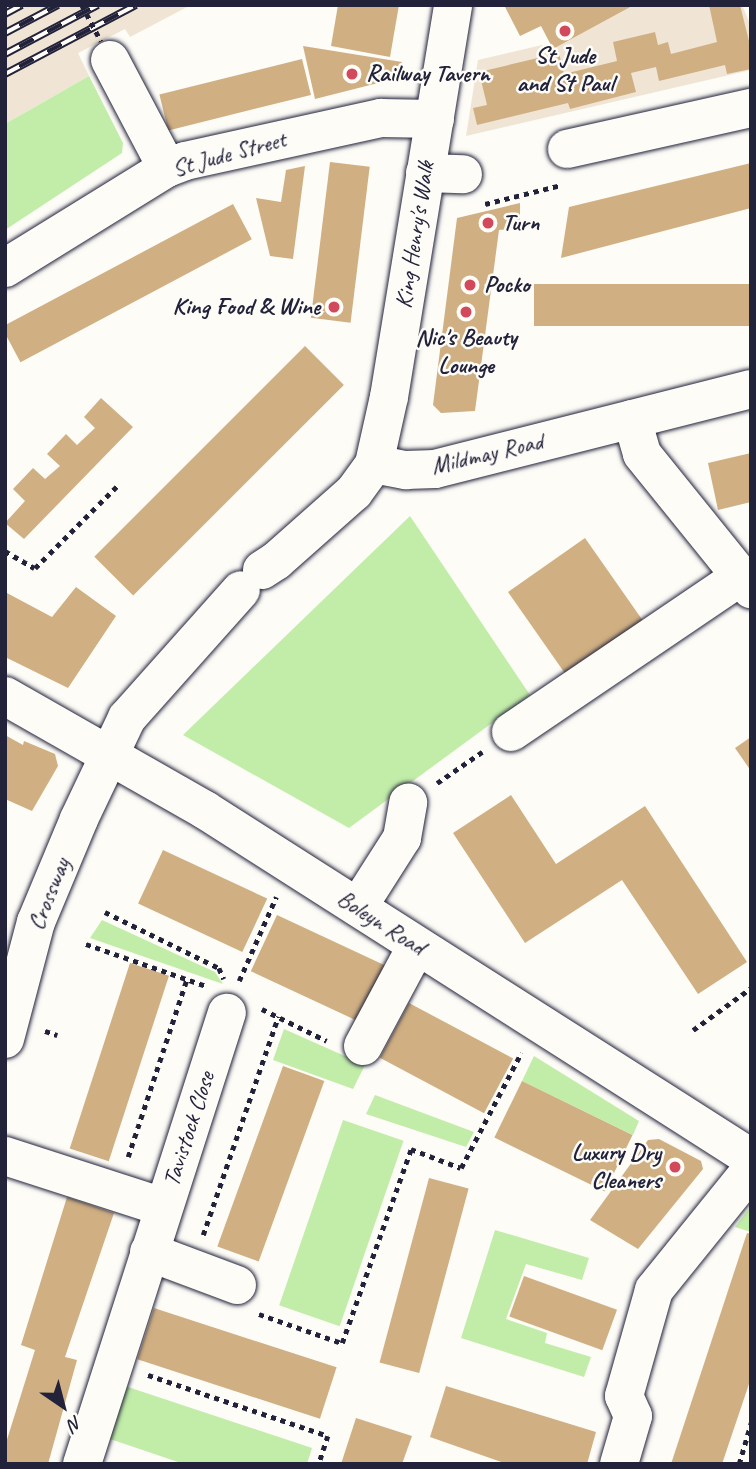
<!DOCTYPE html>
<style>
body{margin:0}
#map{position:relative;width:756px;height:1469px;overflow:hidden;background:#fdfcf7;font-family:Caveat,sans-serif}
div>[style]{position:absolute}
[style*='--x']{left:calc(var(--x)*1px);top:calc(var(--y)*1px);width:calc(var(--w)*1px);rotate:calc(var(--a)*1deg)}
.built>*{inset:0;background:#f0e5d4}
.green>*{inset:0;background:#c2eda9;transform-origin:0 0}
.building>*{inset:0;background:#d0b083;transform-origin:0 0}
.path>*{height:4.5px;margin-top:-2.25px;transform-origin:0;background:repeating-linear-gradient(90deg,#22223b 0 5px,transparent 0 10px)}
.roads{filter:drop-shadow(0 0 2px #22223b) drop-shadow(0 0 2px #22223b)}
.minor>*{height:38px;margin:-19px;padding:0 19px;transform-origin:19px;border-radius:19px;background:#fdfcf7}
.rail>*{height:8px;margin-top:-4px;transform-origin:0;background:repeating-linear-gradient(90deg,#fdfcf7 0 16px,#22223b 0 32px);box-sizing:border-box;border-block:2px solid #22223b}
.path-bridge>*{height:4.5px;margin-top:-2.25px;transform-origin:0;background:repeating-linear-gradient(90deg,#22223b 0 5px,transparent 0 10px)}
.dots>*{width:19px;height:19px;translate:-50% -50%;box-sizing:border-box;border:4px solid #fdfcf7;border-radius:50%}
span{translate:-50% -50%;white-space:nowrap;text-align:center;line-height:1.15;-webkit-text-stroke:5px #fdfcf7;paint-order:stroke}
.poi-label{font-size:24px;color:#22223b;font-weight:700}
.left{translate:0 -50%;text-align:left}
.right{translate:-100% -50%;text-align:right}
.street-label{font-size:24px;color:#22223b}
.frame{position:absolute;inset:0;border:7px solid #22223b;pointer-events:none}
.north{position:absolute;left:28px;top:1371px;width:70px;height:70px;-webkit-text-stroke:5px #fdfcf7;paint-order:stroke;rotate:145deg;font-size:19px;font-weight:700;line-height:28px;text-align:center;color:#22223b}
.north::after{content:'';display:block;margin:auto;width:24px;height:32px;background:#22223b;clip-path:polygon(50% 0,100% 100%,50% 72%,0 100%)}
</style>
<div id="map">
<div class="built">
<div style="clip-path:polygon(5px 5px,191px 5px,130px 37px,125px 29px,78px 53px,89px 76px,5px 124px)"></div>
<div style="clip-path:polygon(634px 5px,742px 5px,751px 26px,751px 70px,466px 136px,478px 60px,542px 45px,553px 49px)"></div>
</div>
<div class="green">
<div style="clip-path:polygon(89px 76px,123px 143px,122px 153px,5px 230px,5px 124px)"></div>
<div style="clip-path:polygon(410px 516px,530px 695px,349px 828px,183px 735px)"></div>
<div style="clip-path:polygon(102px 920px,215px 972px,223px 984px,90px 938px)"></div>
<div style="clip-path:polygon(284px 1029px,365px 1065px,353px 1089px,273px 1060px)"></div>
<div style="clip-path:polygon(534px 1056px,639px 1121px,633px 1135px,522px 1081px)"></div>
<div style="clip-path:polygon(375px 1095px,474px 1132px,466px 1147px,366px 1114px)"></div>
<div style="left:343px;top:1120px;width:64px;height:196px;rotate:19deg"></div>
<div style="clip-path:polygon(751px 1206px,751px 1232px,735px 1227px)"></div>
<div style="clip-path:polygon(495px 1230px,589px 1258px,582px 1280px,526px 1264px,506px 1319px,547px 1333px,545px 1343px,591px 1357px,584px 1377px,461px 1338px)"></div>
<div style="clip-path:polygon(122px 1385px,312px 1448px,307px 1464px,184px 1464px,107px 1438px)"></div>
</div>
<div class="building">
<div style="clip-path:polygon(338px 5px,399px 5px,390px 57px,331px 46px)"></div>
<div style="clip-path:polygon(504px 5px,634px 5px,553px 49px,541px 26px,520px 36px)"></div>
<div style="clip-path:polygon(709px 5px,740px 5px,751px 49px,751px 69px,727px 74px,725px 65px,659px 81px,656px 67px,631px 73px,636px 92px,570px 109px,568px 103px,477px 125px,473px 108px,487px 105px,479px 72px,559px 53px,564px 74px,617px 61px,613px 42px,655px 32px,658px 45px,668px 42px,671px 54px,717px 42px)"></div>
<div style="clip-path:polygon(303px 46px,402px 62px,398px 72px,386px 81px,315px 99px)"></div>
<div style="left:302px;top:59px;width:37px;height:147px;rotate:76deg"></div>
<div style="left:330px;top:162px;width:40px;height:157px;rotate:7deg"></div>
<div style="clip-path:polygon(751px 163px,751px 208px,561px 258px,569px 207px)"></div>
<div style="clip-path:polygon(305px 166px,293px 259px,270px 256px,256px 198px,281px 202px,286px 170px)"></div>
<div style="clip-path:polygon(520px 203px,520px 228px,499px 230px,475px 411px,441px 413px,433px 405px,457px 218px)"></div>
<div style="left:233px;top:204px;width:40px;height:262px;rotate:62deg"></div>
<div style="left:751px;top:284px;width:42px;height:217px;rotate:90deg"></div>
<div style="left:305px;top:346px;width:55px;height:298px;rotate:45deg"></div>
<div style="clip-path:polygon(101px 398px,133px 427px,24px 539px,5px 523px,25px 501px,13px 489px,33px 468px,45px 479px,60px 466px,47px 454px,66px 434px,77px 445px,95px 428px,84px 417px)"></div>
<div style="clip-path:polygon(751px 453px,751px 502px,718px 510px,708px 463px)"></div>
<div style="left:585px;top:538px;width:101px;height:94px;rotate:55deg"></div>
<div style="clip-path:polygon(76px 587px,116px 616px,68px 688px,5px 657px,5px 592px,52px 617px)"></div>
<div style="clip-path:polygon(5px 735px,23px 745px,24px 741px,55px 754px,58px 766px,32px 811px,5px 799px)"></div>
<div style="clip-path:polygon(751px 737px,751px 771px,735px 748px)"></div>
<div style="clip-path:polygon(511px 795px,556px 864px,645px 806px,747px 962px,698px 994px,622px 880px,525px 943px,453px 833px)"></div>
<div style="left:163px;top:850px;width:115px;height:59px;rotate:25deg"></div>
<div style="left:277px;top:915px;width:120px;height:62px;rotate:25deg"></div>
<div style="left:130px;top:963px;width:41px;height:195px;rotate:18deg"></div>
<div style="left:409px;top:1003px;width:118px;height:62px;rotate:28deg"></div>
<div style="left:283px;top:1066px;width:44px;height:192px;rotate:20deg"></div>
<div style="left:522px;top:1081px;width:123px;height:63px;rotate:26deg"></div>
<div style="clip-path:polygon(659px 1139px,701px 1161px,703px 1169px,638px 1249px,590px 1220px,648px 1140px)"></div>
<div style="left:429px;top:1178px;width:41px;height:191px;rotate:15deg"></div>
<div style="clip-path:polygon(67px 1197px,114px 1213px,65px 1357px,77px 1360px,48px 1464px,9px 1464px,5px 1463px,5px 1446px,35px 1350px,21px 1345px)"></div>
<div style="clip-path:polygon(747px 1233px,751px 1234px,751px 1378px,722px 1464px,671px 1464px)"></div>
<div style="left:524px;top:1276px;width:99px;height:43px;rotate:20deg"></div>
<div style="left:154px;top:1308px;width:192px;height:54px;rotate:18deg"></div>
<div style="clip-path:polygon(446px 1386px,596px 1432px,587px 1464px,507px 1464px,430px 1437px)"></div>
<div style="clip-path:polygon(356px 1418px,412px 1436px,402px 1464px,341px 1464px)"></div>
</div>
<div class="path">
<div style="--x:485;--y:204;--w:78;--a:-14"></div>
<div style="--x:5;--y:551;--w:34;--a:30"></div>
<div style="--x:35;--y:568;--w:116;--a:-45"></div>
<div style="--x:437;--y:783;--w:55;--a:-34.6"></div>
<div style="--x:105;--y:912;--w:127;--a:26.2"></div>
<div style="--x:219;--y:968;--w:12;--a:66"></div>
<div style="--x:86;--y:944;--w:127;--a:19.3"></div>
<div style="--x:239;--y:981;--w:92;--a:-66.2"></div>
<div style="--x:262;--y:1009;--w:72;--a:26.2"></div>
<div style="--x:693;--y:1030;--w:72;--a:-35.9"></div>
<div style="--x:45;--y:1031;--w:13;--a:18"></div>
<div style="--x:128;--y:1157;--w:188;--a:-71.7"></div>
<div style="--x:203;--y:1235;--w:231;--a:-71"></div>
<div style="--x:259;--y:1314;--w:88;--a:19.3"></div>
<div style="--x:342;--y:1343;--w:206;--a:-70.4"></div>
<div style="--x:411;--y:1149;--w:53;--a:20.8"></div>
<div style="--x:461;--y:1168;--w:130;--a:-62.4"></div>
<div style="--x:148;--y:1375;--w:190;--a:18.7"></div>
<div style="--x:328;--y:1436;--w:29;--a:108"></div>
<div style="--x:739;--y:1464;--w:43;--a:-73.7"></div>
</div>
<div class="roads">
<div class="minor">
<div style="--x:110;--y:60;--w:122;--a:62.2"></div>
<div style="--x:567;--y:149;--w:189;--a:-12.6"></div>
<div style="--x:425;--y:173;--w:38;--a:2"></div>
<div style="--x:5;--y:268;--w:190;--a:-31.7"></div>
<div style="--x:167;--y:168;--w:19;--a:-21"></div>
<div style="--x:185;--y:161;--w:201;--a:-12.4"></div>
<div style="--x:381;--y:118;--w:54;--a:1.1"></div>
<div style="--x:632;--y:419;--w:36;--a:74"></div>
<div style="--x:642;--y:454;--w:174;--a:51.1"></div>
<div style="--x:374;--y:464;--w:33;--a:11"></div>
<div style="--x:406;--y:470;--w:29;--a:-2"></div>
<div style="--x:435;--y:469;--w:326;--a:-14.2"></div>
<div style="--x:262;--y:570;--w:17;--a:-33"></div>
<div style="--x:276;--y:561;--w:104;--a:-41.5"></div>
<div style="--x:354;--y:492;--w:34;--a:-54"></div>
<div style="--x:374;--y:464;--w:69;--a:-77.4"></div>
<div style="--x:389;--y:397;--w:397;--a:-80.7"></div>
<div style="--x:5;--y:696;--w:230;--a:29.7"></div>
<div style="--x:205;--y:810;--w:647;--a:32.51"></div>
<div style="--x:511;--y:732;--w:278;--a:-34.1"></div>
<div style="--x:358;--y:907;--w:82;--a:-57.5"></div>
<div style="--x:402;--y:838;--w:36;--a:-80"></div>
<div style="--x:5;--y:1039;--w:121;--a:-75.2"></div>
<div style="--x:36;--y:922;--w:112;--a:-67.3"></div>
<div style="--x:79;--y:819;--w:112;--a:-64.6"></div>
<div style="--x:127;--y:718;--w:171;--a:-48.3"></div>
<div style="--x:363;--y:1046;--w:112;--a:-61.8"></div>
<div style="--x:5;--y:1156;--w:166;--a:17.9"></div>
<div style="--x:149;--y:1252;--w:94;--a:20.6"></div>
<div style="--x:82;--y:1464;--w:474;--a:-72.2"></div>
<div style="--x:619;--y:1464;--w:50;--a:-73.7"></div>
<div style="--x:633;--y:1416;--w:22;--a:-114"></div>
<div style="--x:624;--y:1396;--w:110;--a:-74.2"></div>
<div style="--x:654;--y:1290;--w:154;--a:-51.1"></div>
</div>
</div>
<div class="rail">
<div style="--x:5;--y:14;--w:19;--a:-28"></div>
<div style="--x:5;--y:33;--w:60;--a:-27.8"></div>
<div style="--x:5;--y:54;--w:105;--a:-27.8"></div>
<div style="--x:5;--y:74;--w:148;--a:-27.8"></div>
</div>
<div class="path-bridge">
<div style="--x:82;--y:5;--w:41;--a:62.2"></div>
</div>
<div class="dots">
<div style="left:565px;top:31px;background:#d1495b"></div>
<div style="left:352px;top:74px;background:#d1495b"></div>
<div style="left:488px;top:223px;background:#d1495b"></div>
<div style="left:470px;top:285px;background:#d1495b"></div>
<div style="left:334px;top:307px;background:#d1495b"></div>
<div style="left:466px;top:312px;background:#d1495b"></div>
<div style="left:675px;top:1167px;background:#d1495b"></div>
</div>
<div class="poi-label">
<span style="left:565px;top:70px">St Jude<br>and St Paul</span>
<span class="left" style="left:366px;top:74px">Railway Tavern</span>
<span class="left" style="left:502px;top:223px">Turn</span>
<span class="left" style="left:484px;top:285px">Pocko</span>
<span class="right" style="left:320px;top:307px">King Food &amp; Wine</span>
<span style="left:466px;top:352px">Nic's Beauty<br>Lounge</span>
<span class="right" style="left:661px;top:1167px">Luxury Dry<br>Cleaners</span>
</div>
<div class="street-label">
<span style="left:229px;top:154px;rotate:-15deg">St Jude Street</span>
<span style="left:415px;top:235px;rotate:-81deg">King Henry's Walk</span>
<span style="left:487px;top:454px;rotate:-13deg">Mildmay Road</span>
<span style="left:49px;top:894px;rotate:-68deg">Crossway</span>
<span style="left:381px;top:923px;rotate:33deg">Boleyn Road</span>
<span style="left:189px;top:1129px;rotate:-72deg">Tavistock Close</span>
</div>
<div class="frame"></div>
<div class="north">N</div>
</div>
